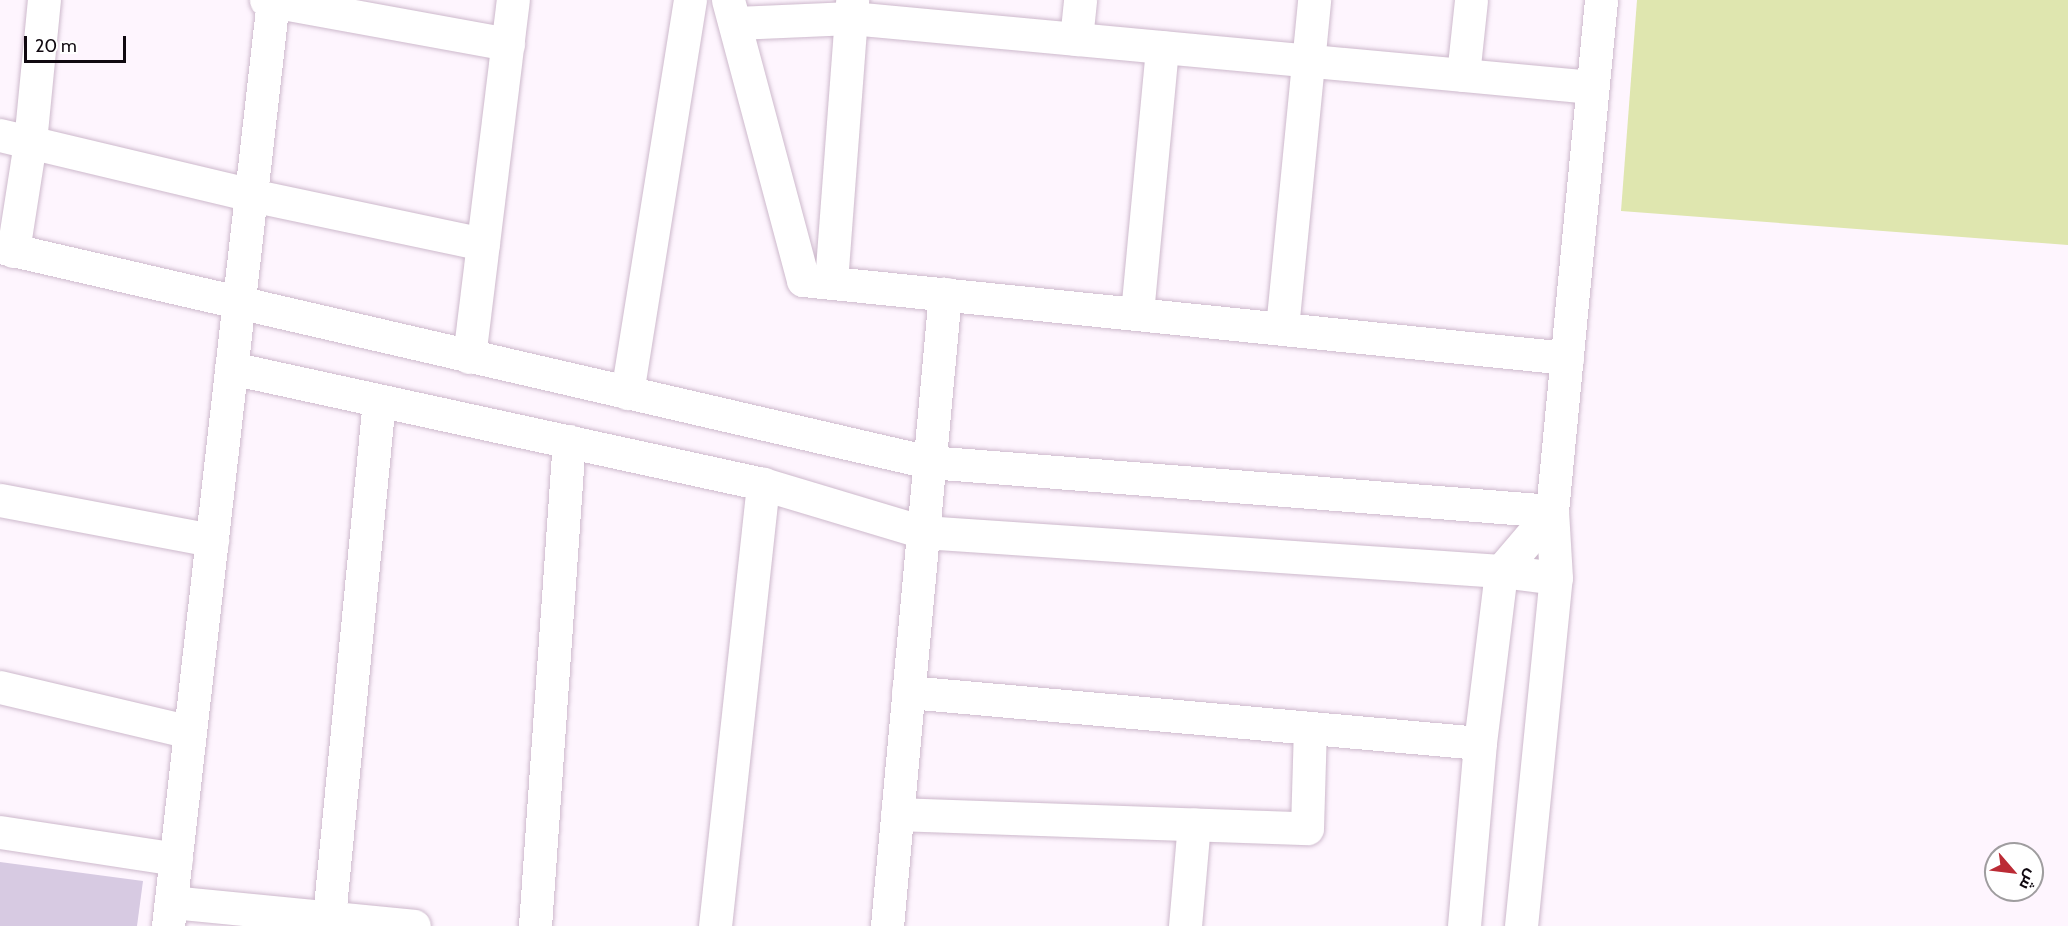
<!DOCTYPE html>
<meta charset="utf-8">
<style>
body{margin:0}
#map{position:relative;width:2068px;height:926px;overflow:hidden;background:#fef5fe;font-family:Cabin,Cairo,sans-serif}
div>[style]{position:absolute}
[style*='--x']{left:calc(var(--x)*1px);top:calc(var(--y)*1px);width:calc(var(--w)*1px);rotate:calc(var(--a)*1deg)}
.green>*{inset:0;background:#dfe6af}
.building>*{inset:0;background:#d7cae2}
.roads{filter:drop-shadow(0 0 2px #cdb9cc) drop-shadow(0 0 2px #cdb9cc)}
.minor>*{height:33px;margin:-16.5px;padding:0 16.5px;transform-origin:16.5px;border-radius:16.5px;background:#fff}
span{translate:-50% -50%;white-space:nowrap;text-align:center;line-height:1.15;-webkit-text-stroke:4.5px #fff;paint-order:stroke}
.north{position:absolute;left:1984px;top:842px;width:60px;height:60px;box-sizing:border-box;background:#fff;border:2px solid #9f9d9f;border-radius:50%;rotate:118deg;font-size:16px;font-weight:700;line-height:24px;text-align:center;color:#100910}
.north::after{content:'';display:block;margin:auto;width:21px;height:27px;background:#bb2b35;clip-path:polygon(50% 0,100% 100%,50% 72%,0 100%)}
.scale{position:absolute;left:24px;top:36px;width:102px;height:27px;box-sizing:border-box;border:3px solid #100910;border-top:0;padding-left:8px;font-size:18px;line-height:21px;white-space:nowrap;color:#100910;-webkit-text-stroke:4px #fff;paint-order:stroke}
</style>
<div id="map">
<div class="green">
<div style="clip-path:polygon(1637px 0,2068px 0,2068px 245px,1621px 211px)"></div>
</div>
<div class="building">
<div style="clip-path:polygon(0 862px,143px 881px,137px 926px,0 926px)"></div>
</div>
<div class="roads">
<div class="minor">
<div style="--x:266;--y:0;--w:246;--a:10.3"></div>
<div style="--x:728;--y:0;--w:290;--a:75"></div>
<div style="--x:803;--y:280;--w:768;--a:5.83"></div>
<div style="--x:736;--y:23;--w:115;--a:-2.5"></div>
<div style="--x:851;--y:18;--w:744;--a:5.32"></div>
<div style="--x:1076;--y:39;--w:39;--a:-84"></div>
<div style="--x:1463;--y:75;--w:75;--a:-83.9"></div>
<div style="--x:0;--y:135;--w:258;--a:13.4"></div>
<div style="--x:251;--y:195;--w:237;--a:11.9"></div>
<div style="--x:0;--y:247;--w:954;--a:13.03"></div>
<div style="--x:929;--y:462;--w:625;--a:4.5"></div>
<div style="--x:13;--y:251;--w:110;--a:-81.1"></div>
<div style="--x:30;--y:142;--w:143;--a:-84.4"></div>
<div style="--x:831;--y:282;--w:283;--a:-85.7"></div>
<div style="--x:1137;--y:313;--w:267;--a:-84.6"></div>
<div style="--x:1282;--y:328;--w:330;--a:-84.4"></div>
<div style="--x:469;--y:357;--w:360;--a:-83"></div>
<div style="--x:231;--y:368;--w:544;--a:12.3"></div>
<div style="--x:763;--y:484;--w:167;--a:16.7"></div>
<div style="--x:923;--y:532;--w:579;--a:3.86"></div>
<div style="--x:1501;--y:571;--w:55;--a:7.3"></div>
<div style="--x:627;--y:393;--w:398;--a:-80.9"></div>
<div style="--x:0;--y:500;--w:216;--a:10.7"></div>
<div style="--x:0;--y:687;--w:195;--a:13.3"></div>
<div style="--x:908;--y:692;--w:574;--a:5.1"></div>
<div style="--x:897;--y:814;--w:410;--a:2"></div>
<div style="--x:1307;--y:828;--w:100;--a:-88.3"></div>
<div style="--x:0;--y:832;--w:178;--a:8.7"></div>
<div style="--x:171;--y:902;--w:244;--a:5.6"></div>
<div style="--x:329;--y:917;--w:519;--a:-84.48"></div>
<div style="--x:168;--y:926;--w:932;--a:-83.53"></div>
<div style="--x:535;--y:926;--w:486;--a:-86"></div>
<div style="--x:715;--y:926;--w:445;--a:-83.8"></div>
<div style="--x:887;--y:926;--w:635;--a:-84.76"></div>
<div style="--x:1185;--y:926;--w:102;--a:-85"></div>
<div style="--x:1464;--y:926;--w:184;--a:-85"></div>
<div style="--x:1480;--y:743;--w:173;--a:-83"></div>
<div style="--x:1501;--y:571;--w:79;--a:-49.6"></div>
<div style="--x:1521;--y:926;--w:350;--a:-84.3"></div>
<div style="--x:1556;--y:578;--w:67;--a:-93.4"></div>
<div style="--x:1552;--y:511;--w:513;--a:-84.52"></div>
</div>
</div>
<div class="north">ش</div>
<div class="scale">20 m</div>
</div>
